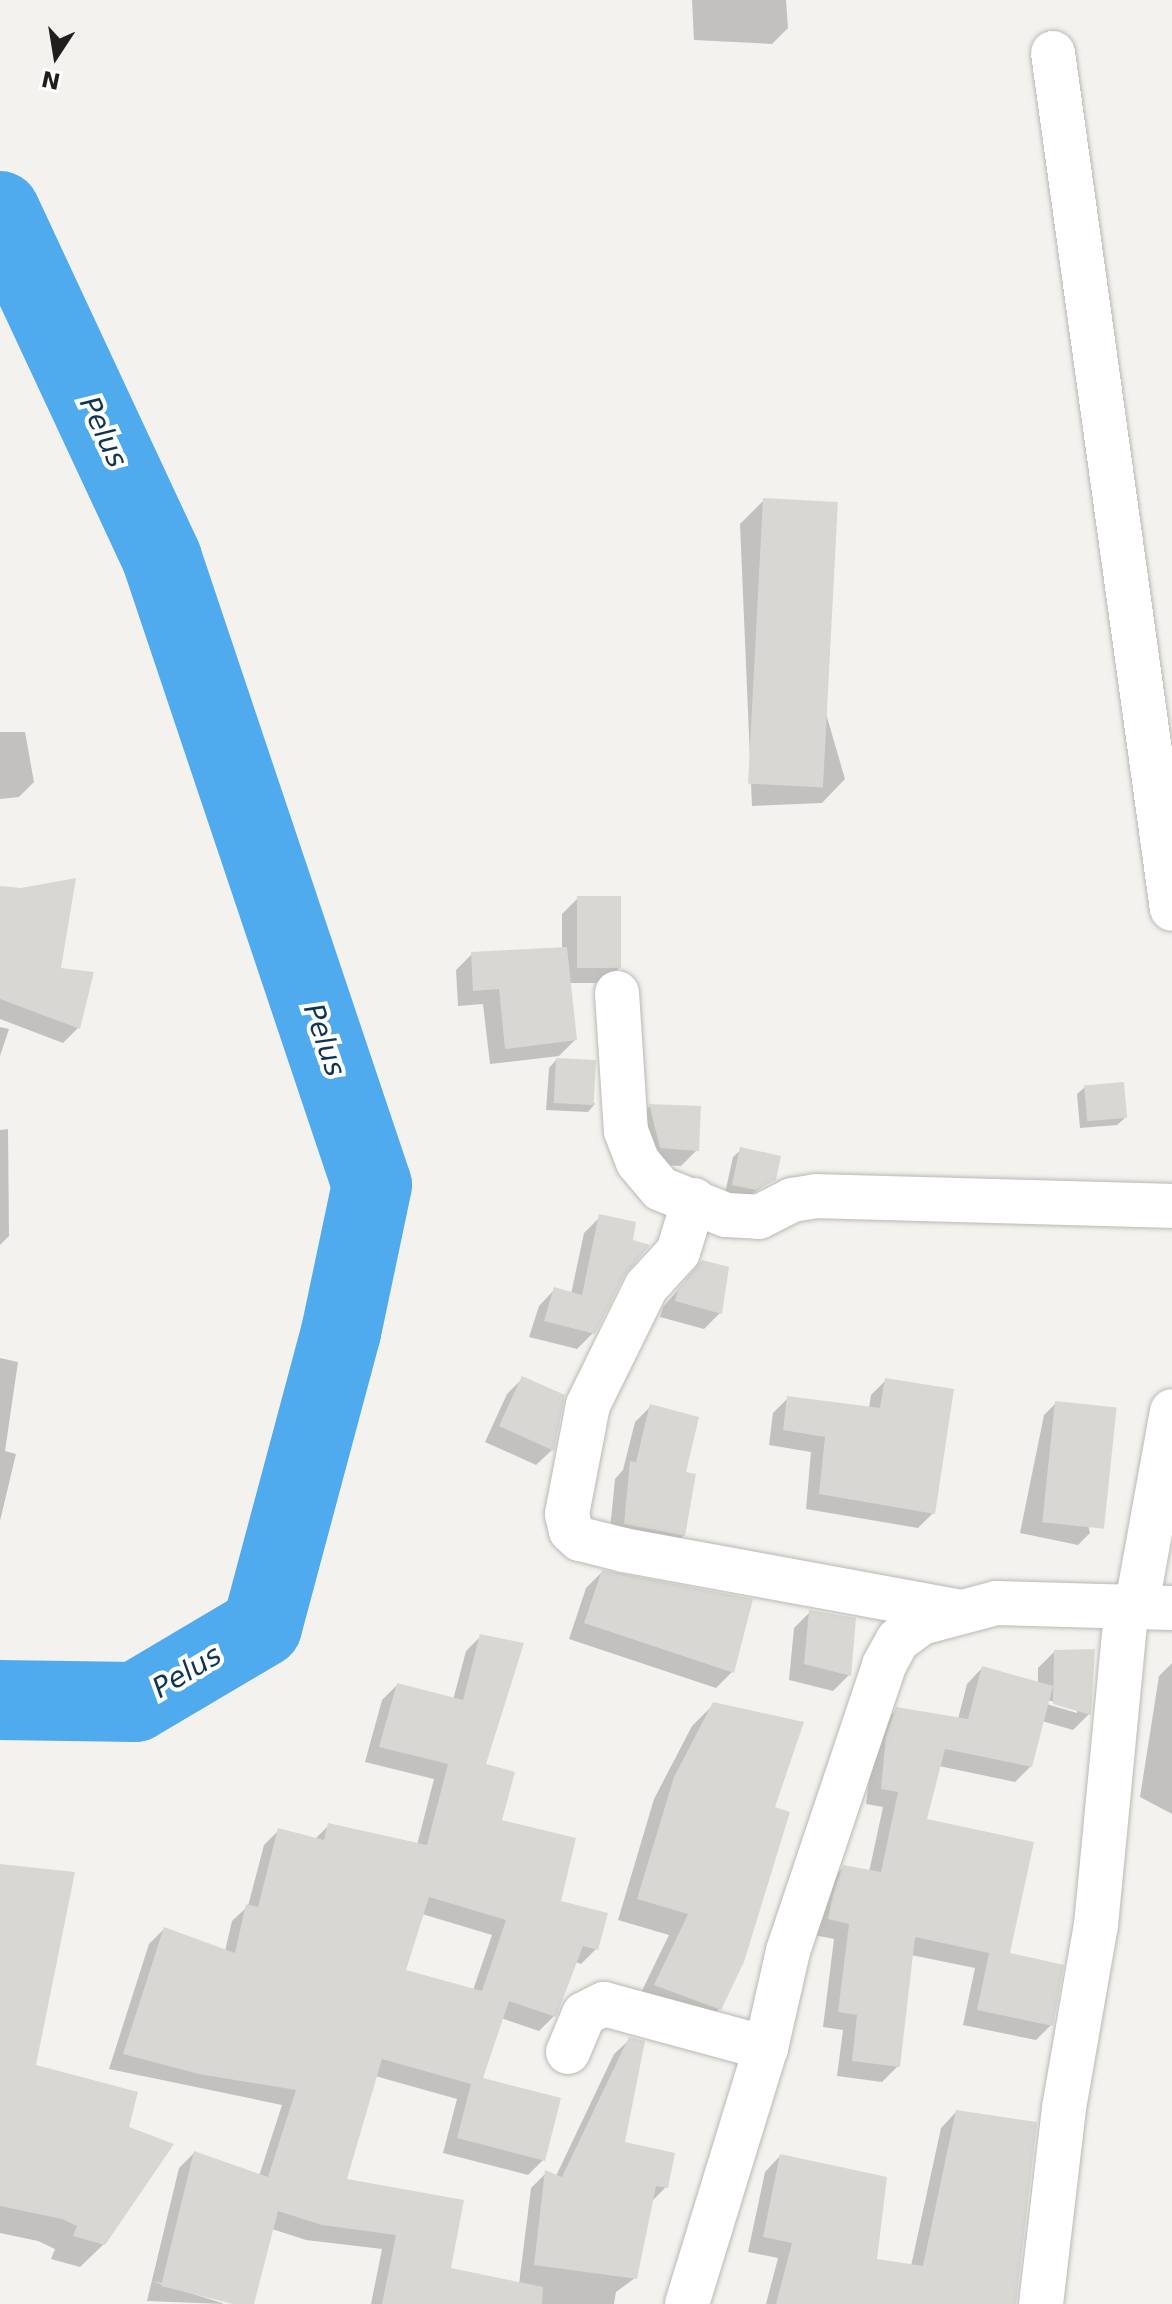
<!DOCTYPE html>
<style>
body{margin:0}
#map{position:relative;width:1172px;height:2304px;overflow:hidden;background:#f4f2ef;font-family:"DejaVu Sans",sans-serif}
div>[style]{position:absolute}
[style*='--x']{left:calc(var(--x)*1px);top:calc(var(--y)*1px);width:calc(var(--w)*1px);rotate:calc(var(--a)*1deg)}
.shadow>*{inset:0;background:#0003}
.river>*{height:80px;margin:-40px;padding:0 40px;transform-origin:40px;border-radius:40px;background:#4fabed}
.building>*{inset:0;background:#d8d7d3;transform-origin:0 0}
.roads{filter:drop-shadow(0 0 2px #bab8b5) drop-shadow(0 0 2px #bab8b5)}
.minor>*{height:44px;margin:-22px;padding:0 22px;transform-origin:22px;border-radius:22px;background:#fff}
span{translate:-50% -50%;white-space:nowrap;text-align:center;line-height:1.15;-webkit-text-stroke:8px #fff;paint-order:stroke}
.water-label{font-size:28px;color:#0f3550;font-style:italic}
.north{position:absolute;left:16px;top:16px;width:80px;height:80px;-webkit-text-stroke:6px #fff;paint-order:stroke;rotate:192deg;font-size:22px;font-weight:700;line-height:32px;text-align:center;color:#201f1e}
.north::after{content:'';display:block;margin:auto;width:28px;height:36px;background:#201f1e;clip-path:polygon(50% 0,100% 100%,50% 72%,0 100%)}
</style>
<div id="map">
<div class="shadow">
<div style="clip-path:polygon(692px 0,786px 0,788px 28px,772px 44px,694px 40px)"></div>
<div style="clip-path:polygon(764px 500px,845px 779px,822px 803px,752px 806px,740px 524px)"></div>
<div style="clip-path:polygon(0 732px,25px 732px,34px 782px,19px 797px,0 799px)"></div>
<div style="clip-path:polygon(0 888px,59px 970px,91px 974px,78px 1028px,63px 1043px,0 1019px)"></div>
<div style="clip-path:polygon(578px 898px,620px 967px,604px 983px,569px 983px,575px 1040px,559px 1056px,490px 1064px,483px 1004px,458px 1006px,456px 970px,472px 954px,562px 949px,562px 914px)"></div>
<div style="clip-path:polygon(0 1027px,9px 1029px,0 1056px)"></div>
<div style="clip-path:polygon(556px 1060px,595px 1104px,588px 1112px,546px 1110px,549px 1068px)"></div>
<div style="clip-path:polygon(1085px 1087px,1125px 1118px,1117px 1125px,1080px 1128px,1077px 1094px)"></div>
<div style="clip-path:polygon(650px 1106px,697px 1150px,681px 1166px,644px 1164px,634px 1122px)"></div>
<div style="clip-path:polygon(8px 1129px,9px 1236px,0 1245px,0 1130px)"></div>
<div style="clip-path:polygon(741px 1150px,775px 1179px,747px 1197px,725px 1193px,733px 1157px)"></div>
<div style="clip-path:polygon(600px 1217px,622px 1274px,593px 1333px,577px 1349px,529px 1337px,539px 1306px,555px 1289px,571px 1294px,584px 1233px)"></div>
<div style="clip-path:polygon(702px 1262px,720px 1313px,704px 1329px,660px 1317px,663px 1307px)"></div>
<div style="clip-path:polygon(0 1358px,18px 1362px,5px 1451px,16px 1454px,0 1521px)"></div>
<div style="clip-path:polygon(523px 1378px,552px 1450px,536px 1465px,485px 1442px,507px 1394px)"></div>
<div style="clip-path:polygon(886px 1380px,933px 1513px,918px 1528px,806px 1509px,811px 1452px,769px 1445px,773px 1413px,788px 1398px,869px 1408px,871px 1395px)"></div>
<div style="clip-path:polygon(1056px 1403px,1090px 1533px,1078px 1545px,1020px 1533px,1044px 1415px)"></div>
<div style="clip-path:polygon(651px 1406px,683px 1474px,684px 1535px,668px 1551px,609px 1540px,615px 1479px,623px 1470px,635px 1422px)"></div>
<div style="clip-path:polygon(602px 1572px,732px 1672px,716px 1688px,569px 1639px,586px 1588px)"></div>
<div style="clip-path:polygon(810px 1612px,849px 1675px,833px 1691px,789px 1680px,794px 1628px)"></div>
<div style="clip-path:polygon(evenodd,481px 1636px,484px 1766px,499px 1821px,596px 1949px,581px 1964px,575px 1962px,554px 2016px,539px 2031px,501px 2018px,480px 2080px,543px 2160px,528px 2175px,443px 2153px,457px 2099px,375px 2076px,345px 2180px,449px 2270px,519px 2284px,531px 2188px,546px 2173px,556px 2176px,614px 2054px,630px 2039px,622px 2143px,666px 2187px,651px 2202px,635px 2278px,616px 2292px,614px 2304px,371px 2304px,382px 2249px,306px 2240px,272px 2229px,252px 2304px,152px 2281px,225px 2304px,147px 2301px,179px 2168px,194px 2153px,259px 2176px,282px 2105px,109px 2069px,149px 1944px,164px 1929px,225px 1951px,232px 1921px,248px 1906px,264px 1845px,279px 1830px,314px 1840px,329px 1825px,417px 1845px,434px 1779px,365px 1762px,382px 1700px,397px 1685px,453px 1700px,466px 1651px,481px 1636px,422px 1914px,492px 1935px,473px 1990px,403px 1971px,422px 1914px)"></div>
<div style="clip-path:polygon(evenodd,1054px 1652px,1089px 1714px,1073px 1730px,1042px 1721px,1031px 1766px,1015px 1782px,939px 1766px,924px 1820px,1051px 2025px,1036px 2040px,963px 2025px,975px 1968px,911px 1955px,898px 2066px,882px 2082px,837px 2076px,843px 2030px,823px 2027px,834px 1939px,814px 1935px,828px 1882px,844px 1867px,869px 1872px,883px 1807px,866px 1804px,872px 1754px,881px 1725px,897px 1709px,958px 1719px,967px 1684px,982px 1668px,1038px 1684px,1038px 1668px,1054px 1652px,1044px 1699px,1077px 1709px,1077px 1713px,1043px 1703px,1044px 1699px)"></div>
<div style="clip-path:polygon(1172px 1663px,1172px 1814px,1140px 1797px,1159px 1676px)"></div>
<div style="clip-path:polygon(713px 1705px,773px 1809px,719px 2009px,699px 2029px,635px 2005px,669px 1935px,618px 1920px,654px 1799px,692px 1726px)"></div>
<div style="clip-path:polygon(0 1866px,33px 2066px,104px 2244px,80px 2267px,51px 2259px,55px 2249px,38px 2241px,0 2233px)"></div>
<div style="clip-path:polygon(956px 2112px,994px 2304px,766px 2304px,778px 2258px,748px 2252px,765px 2172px,780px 2156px,875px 2260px,911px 2266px,941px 2128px)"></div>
</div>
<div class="river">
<div style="--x:0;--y:211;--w:384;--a:65"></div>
<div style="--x:162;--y:559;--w:660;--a:71.46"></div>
<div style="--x:372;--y:1185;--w:150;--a:101.9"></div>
<div style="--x:341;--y:1332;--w:305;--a:105"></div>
<div style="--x:262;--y:1627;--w:147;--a:149.4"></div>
<div style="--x:135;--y:1702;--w:135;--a:-179.2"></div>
</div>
<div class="building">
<div style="left:763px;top:498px;width:75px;height:286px;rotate:3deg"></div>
<div style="clip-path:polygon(76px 878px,61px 968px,94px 972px,80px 1029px,0 999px,0 886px,21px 888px)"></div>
<div style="left:577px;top:896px;width:44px;height:72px"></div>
<div style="clip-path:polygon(567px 947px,577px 1040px,505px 1049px,499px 989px,473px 991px,471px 952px)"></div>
<div style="left:556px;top:1058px;width:40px;height:45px;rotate:3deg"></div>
<div style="left:1124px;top:1082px;width:36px;height:40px;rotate:85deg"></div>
<div style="clip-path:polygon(649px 1104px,701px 1106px,699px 1151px,660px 1148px)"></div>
<div style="clip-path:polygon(740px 1147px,781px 1156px,776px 1180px,756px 1190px,732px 1185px)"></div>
<div style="clip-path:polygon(599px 1214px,636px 1222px,633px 1240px,650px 1245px,624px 1276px,595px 1334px,544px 1321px,554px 1287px,582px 1295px)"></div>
<div style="clip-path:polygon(702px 1260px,729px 1267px,722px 1314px,675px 1301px,678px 1289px)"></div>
<div style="clip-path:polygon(522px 1376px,565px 1395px,554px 1451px,499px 1426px)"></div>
<div style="clip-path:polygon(885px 1378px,954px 1389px,935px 1514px,819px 1494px,825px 1437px,783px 1430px,787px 1396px,880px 1408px)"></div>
<div style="left:1055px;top:1401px;width:62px;height:122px;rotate:6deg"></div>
<div style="clip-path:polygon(650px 1404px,699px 1417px,686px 1472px,696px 1474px,685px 1536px,624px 1524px,630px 1461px,636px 1462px)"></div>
<div style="clip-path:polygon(602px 1570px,753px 1599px,734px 1673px,584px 1623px)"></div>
<div style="clip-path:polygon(809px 1610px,856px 1618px,851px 1676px,804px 1664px)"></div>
<div style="clip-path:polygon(evenodd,480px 1634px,524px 1643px,486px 1764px,515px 1772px,502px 1820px,576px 1838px,561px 1901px,608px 1913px,598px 1950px,583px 1946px,556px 2017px,509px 2001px,483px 2078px,561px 2098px,545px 2161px,457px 2138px,471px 2084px,382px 2059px,347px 2179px,464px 2200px,451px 2268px,543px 2287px,542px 2304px,382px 2304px,396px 2235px,322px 2225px,278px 2211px,254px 2304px,233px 2304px,161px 2286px,194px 2151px,268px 2177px,296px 2090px,199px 2074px,123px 2054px,164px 1927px,235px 1953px,246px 1904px,258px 1907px,278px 1828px,324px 1840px,328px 1823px,427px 1845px,448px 1764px,379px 1747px,397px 1683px,463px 1700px,480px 1634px,429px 1897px,506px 1920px,482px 1991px,406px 1970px,429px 1897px)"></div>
<div style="clip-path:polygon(1095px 1649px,1091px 1715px,1053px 1704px,1054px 1650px)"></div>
<div style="clip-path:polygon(982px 1666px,1053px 1686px,1032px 1767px,945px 1749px,927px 1819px,1034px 1842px,1010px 1953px,1064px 1965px,1053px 2026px,977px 2010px,989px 1953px,915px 1937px,900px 2067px,852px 2061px,857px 2015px,838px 2012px,849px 1924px,828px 1919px,833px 1895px,843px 1865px,881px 1872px,898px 1792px,881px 1789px,886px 1736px,896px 1707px,968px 1719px)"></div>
<div style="clip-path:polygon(713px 1702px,804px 1722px,775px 1807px,790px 1812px,744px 1962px,721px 2010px,654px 1985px,688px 1914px,637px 1899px,674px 1777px)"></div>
<div style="clip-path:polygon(0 1864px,75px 1872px,36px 2065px,138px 2092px,129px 2127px,174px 2144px,105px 2245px,73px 2236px,77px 2226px,62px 2219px,0 2206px)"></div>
<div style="clip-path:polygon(629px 2037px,645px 2041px,625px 2142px,675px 2153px,668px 2188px,656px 2186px,637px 2279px,534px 2265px,545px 2170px,562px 2177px)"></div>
<div style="clip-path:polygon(956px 2110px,1037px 2122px,1016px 2304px,776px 2304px,792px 2243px,763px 2237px,780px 2154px,887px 2177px,877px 2259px,923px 2266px)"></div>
</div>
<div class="roads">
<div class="minor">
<div style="--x:1053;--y:53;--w:864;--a:82.09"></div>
<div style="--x:617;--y:993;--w:138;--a:86.3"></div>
<div style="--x:626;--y:1131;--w:33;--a:69"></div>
<div style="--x:638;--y:1162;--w:35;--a:50"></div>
<div style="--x:661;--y:1189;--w:70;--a:21.8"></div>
<div style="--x:726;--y:1215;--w:33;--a:3"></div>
<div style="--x:759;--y:1217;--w:37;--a:-27"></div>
<div style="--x:792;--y:1200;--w:24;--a:-9"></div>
<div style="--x:816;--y:1196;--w:356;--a:1.6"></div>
<div style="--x:694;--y:1200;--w:54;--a:107.1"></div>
<div style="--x:678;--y:1252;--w:47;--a:132.4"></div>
<div style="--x:646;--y:1287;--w:131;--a:116.2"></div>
<div style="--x:588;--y:1405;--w:111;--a:100.9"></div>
<div style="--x:567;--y:1514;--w:17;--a:77"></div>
<div style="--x:571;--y:1531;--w:12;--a:42"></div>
<div style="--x:580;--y:1539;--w:45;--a:14"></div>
<div style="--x:624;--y:1550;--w:337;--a:10.4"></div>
<div style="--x:1137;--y:1604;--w:196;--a:-79.7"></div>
<div style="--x:568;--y:2052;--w:41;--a:-67.2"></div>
<div style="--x:584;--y:2014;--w:22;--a:-27"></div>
<div style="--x:604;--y:2004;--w:168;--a:15.2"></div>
<div style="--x:687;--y:2304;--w:268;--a:-72.9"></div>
<div style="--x:766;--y:2048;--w:99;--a:-77.2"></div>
<div style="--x:788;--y:1951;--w:302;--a:-71.4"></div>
<div style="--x:884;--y:1665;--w:29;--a:-61"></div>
<div style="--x:898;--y:1640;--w:29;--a:-36"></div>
<div style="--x:921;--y:1623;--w:78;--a:-14.9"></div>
<div style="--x:996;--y:1603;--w:176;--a:1.6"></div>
<div style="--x:1041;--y:2304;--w:197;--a:-83.3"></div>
<div style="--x:1064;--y:2108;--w:186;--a:-80.1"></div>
<div style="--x:1096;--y:1925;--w:322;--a:-84.5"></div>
</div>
</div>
<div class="water-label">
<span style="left:103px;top:432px;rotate:65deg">Pelus</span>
<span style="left:324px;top:1040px;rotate:71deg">Pelus</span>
<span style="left:187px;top:1672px;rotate:-31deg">Pelus</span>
</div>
<div class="north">N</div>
</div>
